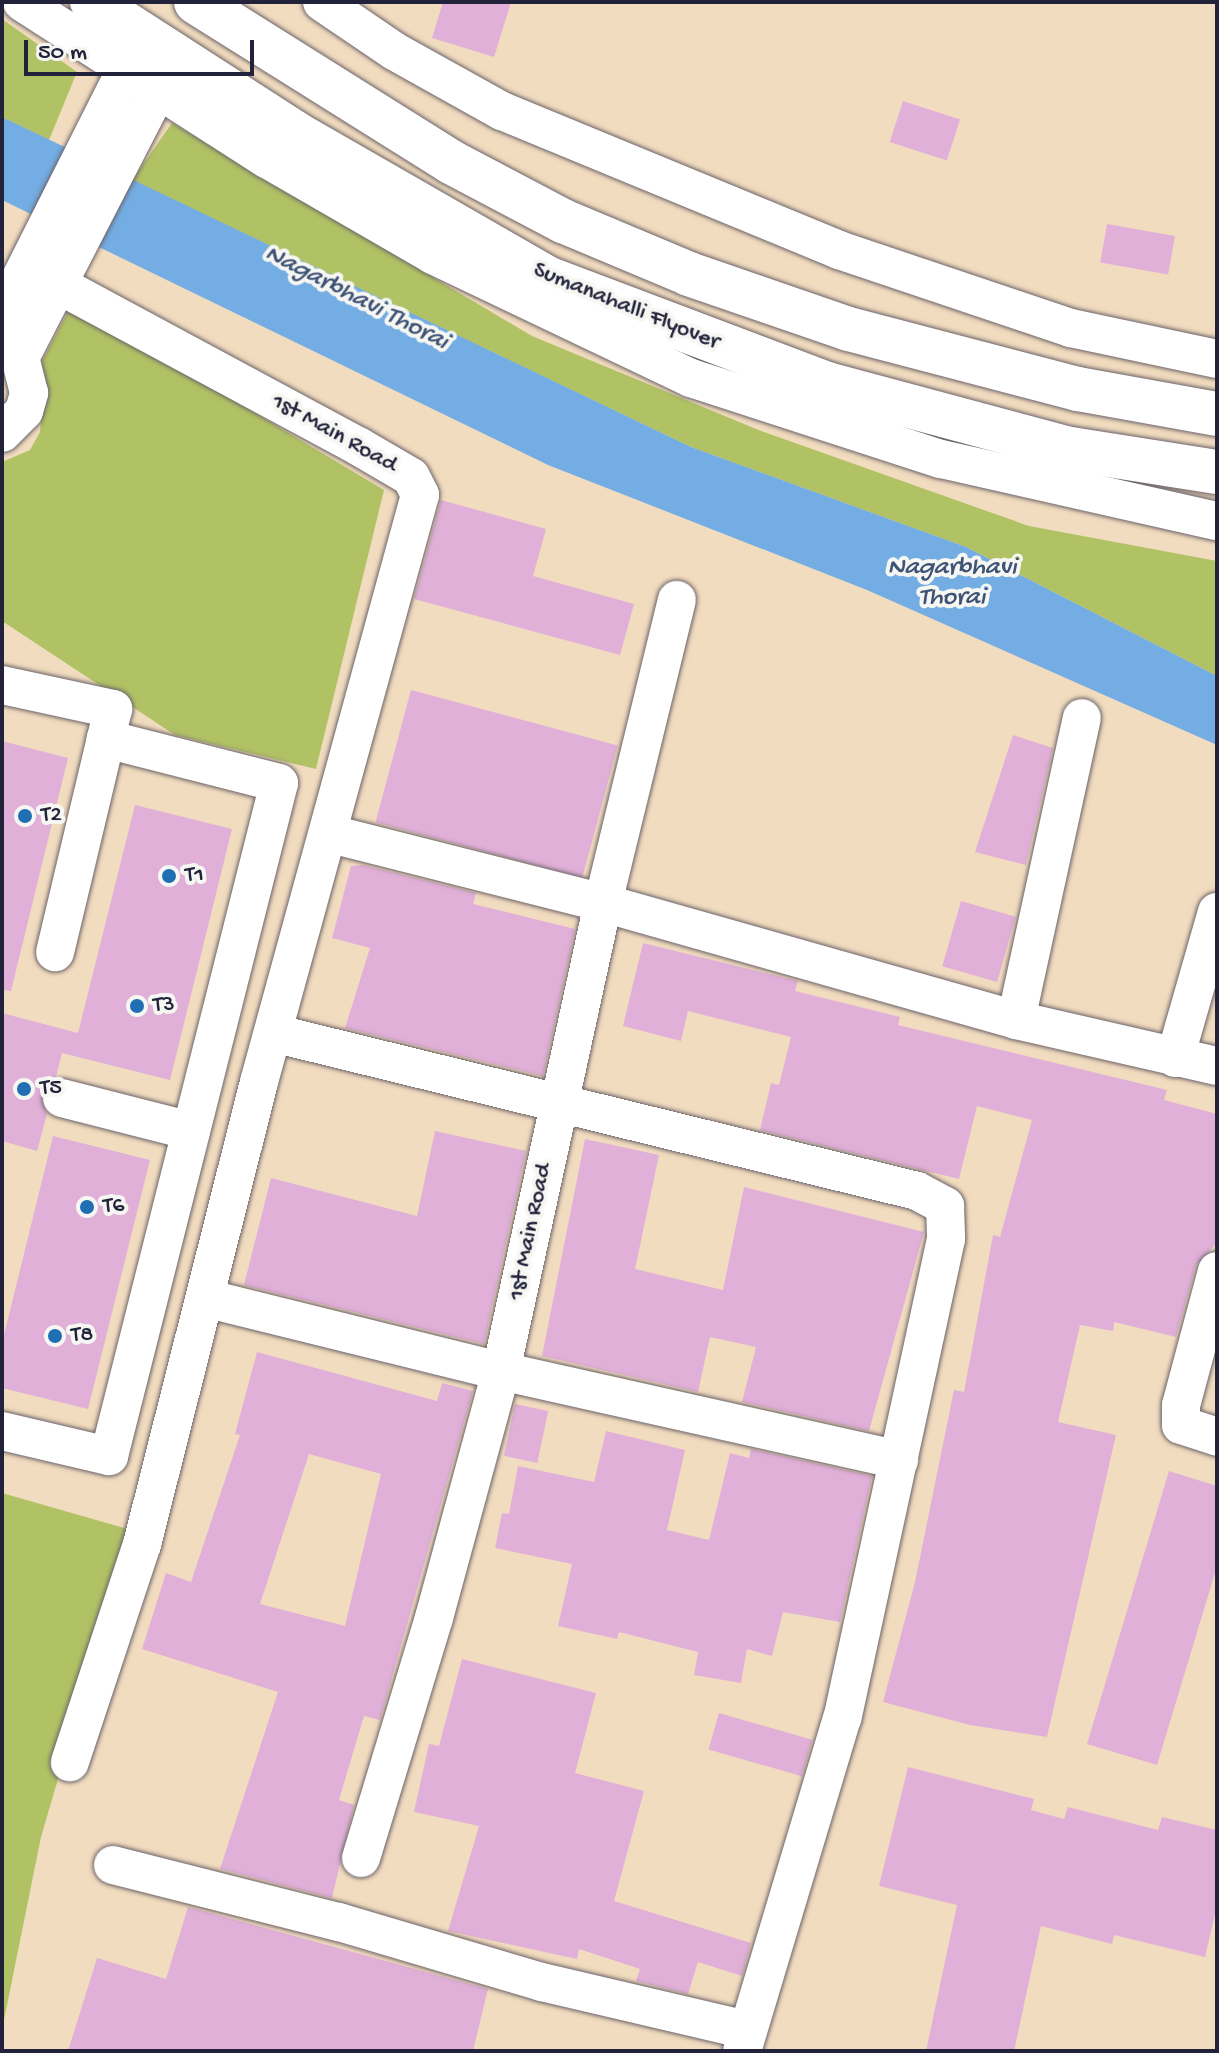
<!DOCTYPE html>
<style>
body{margin:0}
#map{position:relative;width:1219px;height:2053px;overflow:hidden;background:#f2dcbf;font-family:"Gochi Hand",sans-serif}
div>[style]{position:absolute}
[style*='--x']{left:calc(var(--x)*1px);top:calc(var(--y)*1px);width:calc(var(--w)*1px);rotate:calc(var(--a)*1deg)}
.green>*{inset:0;background:#b1c265}
.water>*{inset:0;background:#73ade3}
.building>*{inset:0;background:#e1b0d8;transform-origin:0 0}
.roads{filter:drop-shadow(0 0 2px #6b6369) drop-shadow(0 0 2px #6b6369)}
.minor>*{height:38px;margin:-19px;padding:0 19px;transform-origin:19px;border-radius:19px;background:#fff}
.highway>*{height:44px;margin:-22px;padding:0 22px;transform-origin:22px;border-radius:22px;background:#fff}
.dots>*{width:22px;height:22px;translate:-50% -50%;box-sizing:border-box;border:4px solid #f6f6f2;border-radius:50%}
span{translate:-50% -50%;white-space:nowrap;text-align:center;line-height:1.15;-webkit-text-stroke:8px #f6f6f2;paint-order:stroke}
.street-label{font-size:24px;color:#22223b}
.poi-label{font-size:24px;color:#22223b}
.left{translate:0 -50%;text-align:left}
.water-label{font-size:26px;color:#3e5376;font-style:italic}
.frame{position:absolute;inset:0;border:4px solid #22223b;pointer-events:none}
.scale{position:absolute;left:24px;top:40px;width:230px;height:36px;box-sizing:border-box;border:4px solid #22223b;border-top:0;padding-left:10px;font-size:24px;line-height:28px;white-space:nowrap;color:#22223b;-webkit-text-stroke:6px #f6f6f2;paint-order:stroke}
</style>
<div id="map">
<div class="green">
<div style="clip-path:polygon(2px 19px,77px 72px,49px 140px,2px 117px)"></div>
<div style="clip-path:polygon(172px 123px,532px 336px,761px 431px,1029px 526px,1217px 561px,1217px 676px,966px 547px,691px 447px,132px 180px)"></div>
<div style="clip-path:polygon(72px 304px,384px 490px,316px 769px,175px 735px,2px 621px,2px 462px,30px 450px,40px 432px,44px 385px,38px 369px)"></div>
<div style="clip-path:polygon(2px 1493px,131px 1530px,41px 1837px,2px 2030px)"></div>
</div>
<div class="water">
<div style="clip-path:polygon(2px 117px,691px 447px,966px 547px,1217px 676px,1217px 745px,867px 590px,548px 465px,2px 200px)"></div>
</div>
<div class="building">
<div style="clip-path:polygon(443px 2px,511px 2px,494px 57px,432px 38px)"></div>
<div style="left:903px;top:101px;width:60px;height:43px;rotate:18deg"></div>
<div style="left:1107px;top:224px;width:69px;height:39px;rotate:10deg"></div>
<div style="clip-path:polygon(441px 500px,546px 529px,533px 576px,634px 604px,620px 655px,414px 599px)"></div>
<div style="left:411px;top:690px;width:214px;height:137px;rotate:15deg"></div>
<div style="clip-path:polygon(1013px 735px,1053px 748px,1026px 865px,975px 852px)"></div>
<div style="clip-path:polygon(2px 741px,68px 758px,11px 991px,2px 990px)"></div>
<div style="clip-path:polygon(135px 805px,232px 829px,170px 1080px,62px 1053px,56px 1077px,41px 1093px,47px 1114px,37px 1151px,2px 1141px,2px 1013px,78px 1033px)"></div>
<div style="clip-path:polygon(363px 865px,476px 893px,473px 904px,575px 929px,543px 1076px,345px 1028px,370px 948px,332px 938px,351px 866px)"></div>
<div style="left:961px;top:901px;width:57px;height:68px;rotate:16deg"></div>
<div style="clip-path:polygon(643px 943px,798px 981px,795px 991px,900px 1017px,898px 1025px,1167px 1090px,1164px 1100px,1217px 1114px,1217px 1243px,1196px 1265px,1176px 1337px,1114px 1322px,1113px 1331px,1080px 1325px,1058px 1422px,1116px 1435px,1047px 1737px,970px 1725px,883px 1702px,915px 1582px,954px 1390px,964px 1392px,993px 1235px,1000px 1237px,1032px 1120px,977px 1106px,959px 1179px,760px 1130px,771px 1083px,779px 1085px,791px 1037px,688px 1011px,681px 1041px,623px 1026px)"></div>
<div style="clip-path:polygon(435px 1131px,526px 1151px,484px 1344px,244px 1285px,271px 1178px,417px 1216px)"></div>
<div style="clip-path:polygon(53px 1136px,150px 1160px,88px 1409px,2px 1388px,2px 1343px)"></div>
<div style="clip-path:polygon(585px 1139px,659px 1155px,635px 1269px,723px 1290px,744px 1187px,924px 1232px,869px 1431px,742px 1402px,756px 1347px,710px 1337px,698px 1392px,542px 1356px)"></div>
<div style="clip-path:polygon(evenodd,257px 1352px,437px 1401px,442px 1383px,473px 1391px,380px 1720px,364px 1716px,339px 1800px,354px 1805px,332px 1898px,220px 1869px,278px 1692px,142px 1649px,166px 1573px,191px 1582px,240px 1435px,235px 1434px,257px 1352px,309px 1454px,381px 1474px,345px 1626px,260px 1604px,309px 1454px)"></div>
<div style="left:515px;top:1404px;width:34px;height:53px;rotate:12deg"></div>
<div style="clip-path:polygon(606px 1431px,685px 1450px,667px 1530px,709px 1540px,730px 1453px,749px 1458px,751px 1449px,872px 1476px,840px 1622px,783px 1612px,772px 1656px,747px 1649px,741px 1683px,694px 1675px,698px 1652px,619px 1632px,617px 1639px,558px 1626px,572px 1564px,495px 1548px,502px 1513px,509px 1514px,518px 1466px,594px 1482px)"></div>
<div style="clip-path:polygon(1169px 1471px,1217px 1486px,1217px 1566px,1157px 1765px,1087px 1744px)"></div>
<div style="clip-path:polygon(462px 1659px,596px 1693px,575px 1773px,644px 1791px,614px 1901px,751px 1943px,742px 1976px,698px 1962px,688px 1994px,636px 1981px,640px 1969px,579px 1949px,577px 1959px,448px 1931px,479px 1826px,414px 1812px,429px 1744px,439px 1746px)"></div>
<div style="left:719px;top:1713px;width:97px;height:38px;rotate:16deg"></div>
<div style="clip-path:polygon(908px 1767px,1034px 1799px,1031px 1810px,1064px 1819px,1068px 1807px,1158px 1830px,1162px 1817px,1217px 1830px,1217px 1906px,1205px 1957px,1114px 1935px,1112px 1944px,1041px 1926px,1014px 2051px,926px 2051px,957px 1905px,879px 1886px)"></div>
<div style="clip-path:polygon(188px 1907px,488px 1989px,473px 2051px,68px 2051px,97px 1958px,166px 1979px)"></div>
</div>
<div class="roads">
<div class="minor">
<div style="--x:22;--y:2;--w:291;--a:32.7"></div>
<div style="--x:267;--y:159;--w:192;--a:30"></div>
<div style="--x:433;--y:255;--w:286;--a:25.5"></div>
<div style="--x:691;--y:378;--w:263;--a:18"></div>
<div style="--x:941;--y:459;--w:283;--a:12.7"></div>
<div style="--x:322;--y:2;--w:87;--a:34.2"></div>
<div style="--x:394;--y:51;--w:124;--a:29.1"></div>
<div style="--x:502;--y:111;--w:365;--a:22.4"></div>
<div style="--x:839;--y:250;--w:245;--a:18.6"></div>
<div style="--x:1071;--y:328;--w:149;--a:12"></div>
<div style="--x:57;--y:284;--w:342;--a:28.3"></div>
<div style="--x:358;--y:446;--w:61;--a:30.3"></div>
<div style="--x:411;--y:477;--w:20;--a:63"></div>
<div style="--x:420;--y:495;--w:609;--a:105.34"></div>
<div style="--x:259;--y:1082;--w:477;--a:104.2"></div>
<div style="--x:142;--y:1544;--w:230;--a:108.3"></div>
<div style="--x:2;--y:315;--w:275;--a:-63.2"></div>
<div style="--x:20;--y:358;--w:301;--a:-62.8"></div>
<div style="--x:2;--y:433;--w:31;--a:-45"></div>
<div style="--x:24;--y:411;--w:19;--a:-74"></div>
<div style="--x:29;--y:393;--w:36;--a:-104"></div>
<div style="--x:20;--y:358;--w:23;--a:-135"></div>
<div style="--x:2;--y:685;--w:114;--a:12.2"></div>
<div style="--x:113;--y:709;--w:250;--a:103.4"></div>
<div style="--x:331;--y:834;--w:281;--a:14.2"></div>
<div style="--x:603;--y:903;--w:429;--a:15.8"></div>
<div style="--x:1016;--y:1020;--w:206;--a:12.9"></div>
<div style="--x:1016;--y:1020;--w:309;--a:-77.7"></div>
<div style="--x:273;--y:1033;--w:663;--a:13.78"></div>
<div style="--x:917;--y:1191;--w:32;--a:28"></div>
<div style="--x:945;--y:1206;--w:33;--a:88"></div>
<div style="--x:946;--y:1239;--w:490;--a:102.2"></div>
<div style="--x:842;--y:1718;--w:348;--a:106.7"></div>
<div style="--x:1175;--y:1058;--w:152;--a:-74"></div>
<div style="--x:62;--y:1098;--w:133;--a:14.3"></div>
<div style="--x:1217;--y:1271;--w:139;--a:105"></div>
<div style="--x:1181;--y:1405;--w:20;--a:90"></div>
<div style="--x:1181;--y:1425;--w:38;--a:18"></div>
<div style="--x:205;--y:1298;--w:305;--a:13.9"></div>
<div style="--x:501;--y:1371;--w:408;--a:12.6"></div>
<div style="--x:2;--y:1431;--w:110;--a:13.2"></div>
<div style="--x:109;--y:1456;--w:694;--a:-75.82"></div>
<div style="--x:279;--y:783;--w:179;--a:-165.7"></div>
<div style="--x:361;--y:1858;--w:251;--a:-73.1"></div>
<div style="--x:434;--y:1618;--w:256;--a:-74.8"></div>
<div style="--x:501;--y:1371;--w:479;--a:-77.7"></div>
<div style="--x:603;--y:903;--w:312;--a:-76.3"></div>
<div style="--x:113;--y:1865;--w:233;--a:14.2"></div>
<div style="--x:339;--y:1922;--w:212;--a:16.5"></div>
<div style="--x:542;--y:1982;--w:210;--a:13.2"></div>
</div>
<div class="highway">
<div style="--x:92;--y:2;--w:242;--a:32.8"></div>
<div style="--x:295;--y:133;--w:291;--a:29.9"></div>
<div style="--x:547;--y:278;--w:299;--a:20.7"></div>
<div style="--x:827;--y:384;--w:252;--a:15"></div>
<div style="--x:1070;--y:449;--w:149;--a:8.9"></div>
<div style="--x:196;--y:2;--w:301;--a:32.1"></div>
<div style="--x:451;--y:162;--w:127;--a:27.8"></div>
<div style="--x:563;--y:221;--w:137;--a:22.8"></div>
<div style="--x:689;--y:274;--w:169;--a:19"></div>
<div style="--x:849;--y:329;--w:237;--a:14.7"></div>
<div style="--x:1078;--y:389;--w:141;--a:10.2"></div>
</div>
</div>
<div class="dots">
<div style="left:25px;top:816px;background:#1f6fb2"></div>
<div style="left:169px;top:876px;background:#1f6fb2"></div>
<div style="left:137px;top:1006px;background:#1f6fb2"></div>
<div style="left:24px;top:1089px;background:#1f6fb2"></div>
<div style="left:87px;top:1207px;background:#1f6fb2"></div>
<div style="left:55px;top:1336px;background:#1f6fb2"></div>
</div>
<div class="street-label">
<span style="left:626px;top:307px;rotate:22deg">Sumanahalli Flyover</span>
<span style="left:334px;top:434px;rotate:29deg">1st Main Road</span>
<span style="left:531px;top:1232px;rotate:-78deg">1st Main Road</span>
</div>
<div class="poi-label">
<span class="left" style="left:41px;top:816px">T2</span>
<span class="left" style="left:185px;top:876px">T1</span>
<span class="left" style="left:153px;top:1006px">T3</span>
<span class="left" style="left:40px;top:1089px">T5</span>
<span class="left" style="left:103px;top:1207px">T6</span>
<span class="left" style="left:71px;top:1336px">T8</span>
</div>
<div class="water-label">
<span style="left:356px;top:299px;rotate:27deg">Nagarbhavi Thorai</span>
<span style="left:952px;top:584px">Nagarbhavi<br>Thorai</span>
</div>
<div class="frame"></div>
<div class="scale">50 m</div>
</div>
